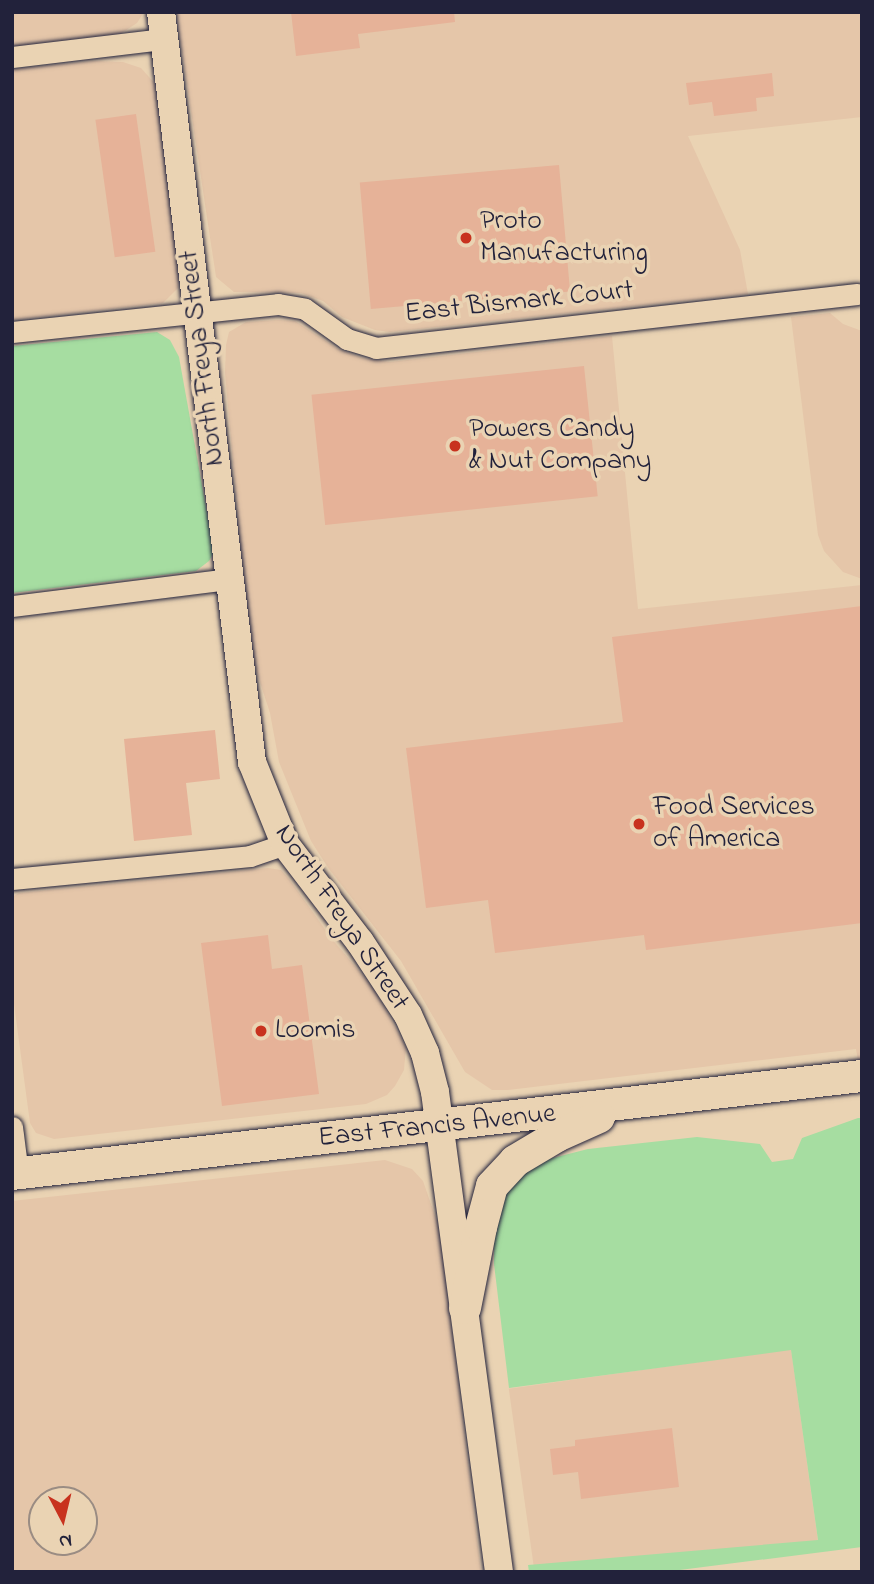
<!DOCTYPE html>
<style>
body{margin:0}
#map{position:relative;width:874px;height:1584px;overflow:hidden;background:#ead3b3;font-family:"Indie Flower",sans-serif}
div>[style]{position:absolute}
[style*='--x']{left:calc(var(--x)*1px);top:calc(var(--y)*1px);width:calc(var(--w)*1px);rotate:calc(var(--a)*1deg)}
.built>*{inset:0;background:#e5c6a9;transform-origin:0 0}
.green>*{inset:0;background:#a6dda1}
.building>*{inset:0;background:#e6b298;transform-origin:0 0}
.roads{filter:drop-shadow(0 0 2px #22223b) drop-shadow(0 0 2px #22223b)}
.street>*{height:21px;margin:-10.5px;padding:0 10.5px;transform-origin:10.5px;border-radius:10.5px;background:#ead3b3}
.secondary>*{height:28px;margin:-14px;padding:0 14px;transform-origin:14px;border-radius:14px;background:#ead3b3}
.primary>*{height:32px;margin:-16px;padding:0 16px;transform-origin:16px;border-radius:16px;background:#ead3b3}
.dots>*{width:19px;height:19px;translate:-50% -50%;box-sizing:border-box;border:4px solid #ead3b3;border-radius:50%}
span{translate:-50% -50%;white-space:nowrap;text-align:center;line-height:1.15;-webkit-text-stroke:7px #ead3b3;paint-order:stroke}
.poi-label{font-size:28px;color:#22223b}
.left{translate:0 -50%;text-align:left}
.street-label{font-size:28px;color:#22223b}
.frame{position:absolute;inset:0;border:14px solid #22223b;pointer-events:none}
.north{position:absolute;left:28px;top:1486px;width:70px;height:70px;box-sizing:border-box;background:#ead3b3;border:2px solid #9a8c83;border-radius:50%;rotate:173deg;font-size:19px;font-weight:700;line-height:28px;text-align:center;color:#22223b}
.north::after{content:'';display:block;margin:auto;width:24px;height:32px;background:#c8321e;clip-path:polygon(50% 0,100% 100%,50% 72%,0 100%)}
</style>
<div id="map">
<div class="built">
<div style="clip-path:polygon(12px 12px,144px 12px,137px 23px,120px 34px,12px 49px)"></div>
<div style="clip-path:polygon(176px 12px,862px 12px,862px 117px,688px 136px,740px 250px,748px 294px,390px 332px,375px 330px,342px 317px,323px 301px,301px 293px,234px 292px,216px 277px)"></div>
<div style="clip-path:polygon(94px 61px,123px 62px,141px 68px,157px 86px,179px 276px,178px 288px,163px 303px,12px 320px,12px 69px)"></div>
<div style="clip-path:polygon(830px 313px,843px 324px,862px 331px,862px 579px,843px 572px,824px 551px,818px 535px,791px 317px)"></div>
<div style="clip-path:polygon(278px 320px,295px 321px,338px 349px,362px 358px,390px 362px,612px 336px,638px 609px,862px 585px,862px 1084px,856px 1049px,508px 1090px,492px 1090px,465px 1072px,401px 961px,329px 869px,311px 841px,279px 762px,270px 713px,250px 651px,225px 373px,226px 345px,229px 332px,246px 322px)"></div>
<div style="clip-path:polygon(268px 868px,281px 870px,289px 879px,332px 939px,375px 990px,406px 1047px,404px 1070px,395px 1086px,387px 1095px,366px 1104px,54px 1139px,36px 1133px,30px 1123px,12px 989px,12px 897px,19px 893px)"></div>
<div style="clip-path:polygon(evenodd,385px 1160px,412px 1169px,423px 1181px,440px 1230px,481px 1572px,12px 1572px,12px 1201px,385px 1160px,42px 1500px,84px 1500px,84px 1542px,42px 1542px,42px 1500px)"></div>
<div style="left:791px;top:1349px;width:194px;height:285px;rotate:82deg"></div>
</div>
<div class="green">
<div style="clip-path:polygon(157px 332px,170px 340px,179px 357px,214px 552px,209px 561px,196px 571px,12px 593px,12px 346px)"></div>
<div style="clip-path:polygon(858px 1118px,862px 1118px,862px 1547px,664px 1572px,529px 1572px,528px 1565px,818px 1540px,791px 1350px,509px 1388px,494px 1264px,494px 1218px,512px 1181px,541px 1161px,588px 1149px,697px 1137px,760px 1144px,772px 1162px,793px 1159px,802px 1138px)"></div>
</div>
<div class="building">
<div style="clip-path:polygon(291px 12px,454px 12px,455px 22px,358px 34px,360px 48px,296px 56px)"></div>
<div style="clip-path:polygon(772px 73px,774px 96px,756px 98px,757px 111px,714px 116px,712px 102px,689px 105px,686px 83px)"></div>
<div style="left:136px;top:114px;width:139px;height:41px;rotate:82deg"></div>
<div style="left:559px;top:165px;width:127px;height:200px;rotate:85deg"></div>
<div style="left:584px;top:366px;width:131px;height:274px;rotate:84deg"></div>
<div style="clip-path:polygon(862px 606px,862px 923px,646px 950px,644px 935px,495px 953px,488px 900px,426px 908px,406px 748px,623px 722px,612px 637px)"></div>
<div style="clip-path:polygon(215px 730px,220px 779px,186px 783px,192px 835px,134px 841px,124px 739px)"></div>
<div style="clip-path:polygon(268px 935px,272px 969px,302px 965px,319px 1094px,222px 1106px,201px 943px)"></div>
<div style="clip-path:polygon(672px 1428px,679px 1487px,581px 1499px,578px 1472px,553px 1475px,550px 1449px,575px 1446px,575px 1440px)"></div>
</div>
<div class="roads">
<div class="street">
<div style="--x:12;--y:57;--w:153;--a:-6.8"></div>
<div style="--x:12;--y:332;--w:267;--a:-6"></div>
<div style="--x:278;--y:304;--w:27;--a:10"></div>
<div style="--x:305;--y:309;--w:52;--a:35.5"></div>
<div style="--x:347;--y:339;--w:30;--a:17"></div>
<div style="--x:376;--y:348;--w:484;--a:-6.4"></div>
<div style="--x:12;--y:606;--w:219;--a:-7.1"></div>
<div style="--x:12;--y:879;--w:239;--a:-5.5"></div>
<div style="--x:250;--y:856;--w:37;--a:-19"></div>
<div style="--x:12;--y:1127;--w:47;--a:82.7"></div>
</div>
<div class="secondary">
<div style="--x:161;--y:12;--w:756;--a:83.08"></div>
<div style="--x:252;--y:762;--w:88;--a:68.1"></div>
<div style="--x:285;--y:844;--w:123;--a:52.6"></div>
<div style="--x:360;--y:942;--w:87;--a:56.7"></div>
<div style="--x:408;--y:1015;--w:42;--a:65.9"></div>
<div style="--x:425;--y:1053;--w:40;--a:75.6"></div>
<div style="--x:435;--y:1092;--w:484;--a:82.4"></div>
</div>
<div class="primary">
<div style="--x:12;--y:1174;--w:856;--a:-6.58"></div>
<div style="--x:465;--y:1308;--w:83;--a:-78.8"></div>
<div style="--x:481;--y:1227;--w:42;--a:-75"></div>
<div style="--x:492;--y:1186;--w:34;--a:-47"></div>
<div style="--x:515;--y:1161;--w:49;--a:-30.8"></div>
<div style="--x:557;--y:1136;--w:46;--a:-24.3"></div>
</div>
</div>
<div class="dots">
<div style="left:466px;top:238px;background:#c8321e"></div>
<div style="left:455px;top:446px;background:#c8321e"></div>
<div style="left:639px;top:824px;background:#c8321e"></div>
<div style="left:261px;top:1031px;background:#c8321e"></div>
</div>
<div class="poi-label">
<span class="left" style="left:480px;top:238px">Proto<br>Manufacturing</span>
<span class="left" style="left:469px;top:446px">Powers Candy<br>&amp; Nut Company</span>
<span class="left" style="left:653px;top:824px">Food Services<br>of America</span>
<span class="left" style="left:275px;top:1031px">Loomis</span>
</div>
<div class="street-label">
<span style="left:519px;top:303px;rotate:-6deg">East Bismark Court</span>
<span style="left:203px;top:358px;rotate:-97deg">North Freya Street</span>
<span style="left:341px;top:918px;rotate:56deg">North Freya Street</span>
<span style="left:437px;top:1127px;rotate:-6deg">East Francis Avenue</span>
</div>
<div class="frame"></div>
<div class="north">N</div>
</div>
